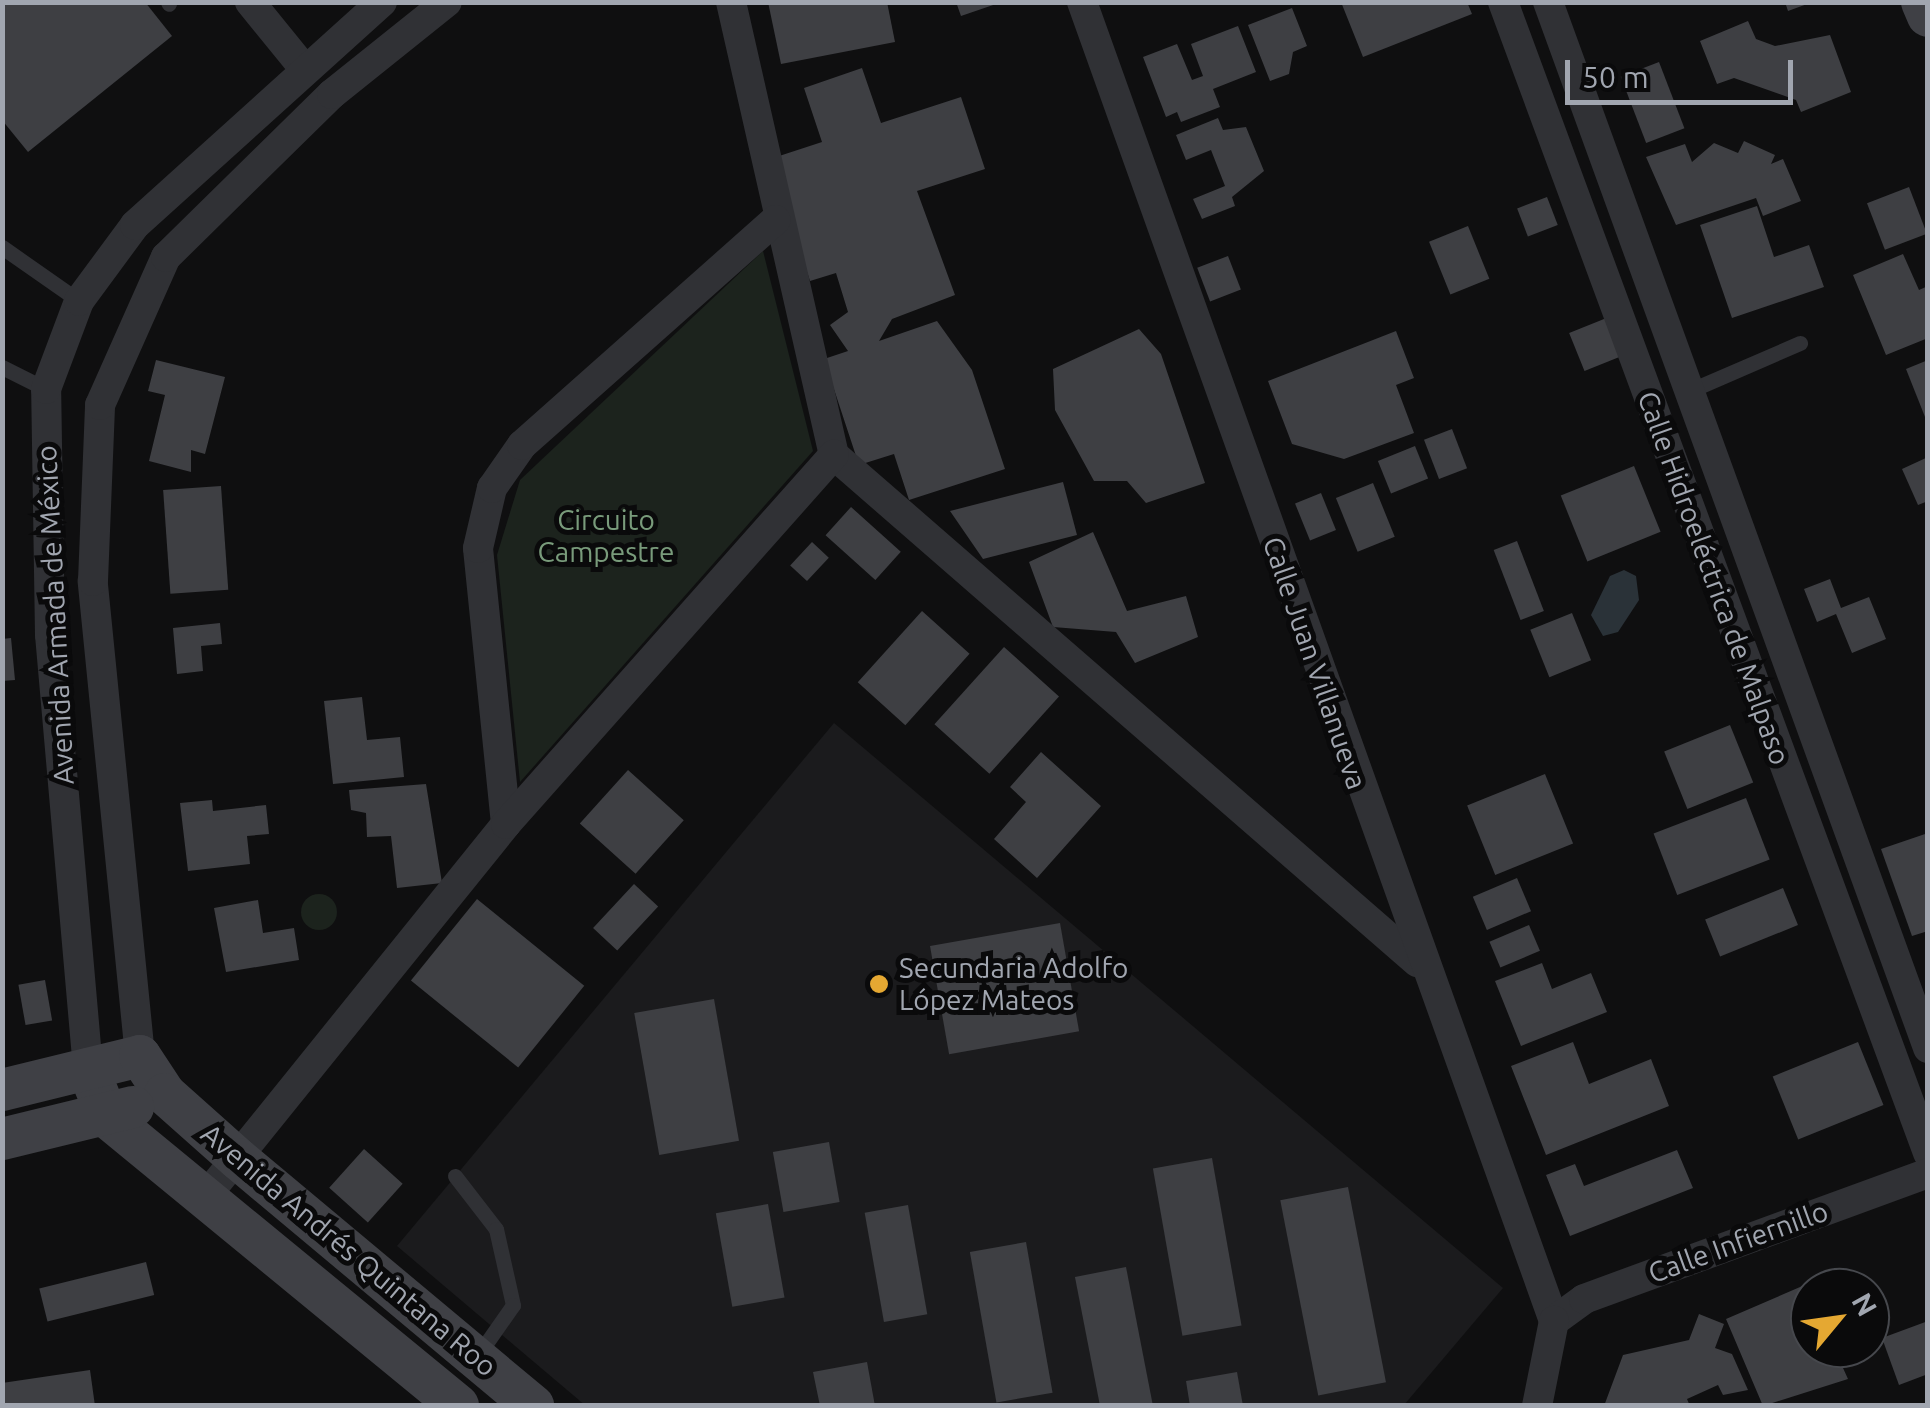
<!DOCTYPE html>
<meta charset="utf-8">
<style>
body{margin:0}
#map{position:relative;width:1930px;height:1408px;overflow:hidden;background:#0f0f10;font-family:Ubuntu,sans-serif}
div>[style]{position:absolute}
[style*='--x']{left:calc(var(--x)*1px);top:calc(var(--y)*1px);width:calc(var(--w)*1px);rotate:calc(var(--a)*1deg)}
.built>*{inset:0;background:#1b1b1d}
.green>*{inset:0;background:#1c231d}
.round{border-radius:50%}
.water>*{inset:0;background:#2a3238}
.building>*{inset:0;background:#3e3f43;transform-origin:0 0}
.lane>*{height:15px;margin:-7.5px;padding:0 7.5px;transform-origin:7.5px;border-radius:7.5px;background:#303135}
.street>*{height:30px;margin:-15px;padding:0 15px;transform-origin:15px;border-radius:15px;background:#303135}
.secondary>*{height:42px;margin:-21px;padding:0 21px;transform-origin:21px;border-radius:21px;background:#3f4045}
.dots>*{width:28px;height:28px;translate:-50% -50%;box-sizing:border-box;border:5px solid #0a0a0b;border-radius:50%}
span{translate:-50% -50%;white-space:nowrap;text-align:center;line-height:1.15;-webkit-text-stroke:10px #0a0a0b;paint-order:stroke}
.park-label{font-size:28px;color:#799b7b}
.street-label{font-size:28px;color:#a1a6b0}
.poi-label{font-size:28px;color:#a1a6b0}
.left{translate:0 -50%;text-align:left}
.frame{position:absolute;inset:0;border:5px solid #a1a6b0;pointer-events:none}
.north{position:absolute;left:1790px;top:1268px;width:100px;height:100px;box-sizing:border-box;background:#0a0a0b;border:2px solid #46484d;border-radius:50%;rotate:61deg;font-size:28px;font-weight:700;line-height:40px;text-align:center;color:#a1a6b0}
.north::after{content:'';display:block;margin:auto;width:35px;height:45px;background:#e5a832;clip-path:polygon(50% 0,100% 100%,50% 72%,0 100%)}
.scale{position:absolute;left:1565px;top:60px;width:228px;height:45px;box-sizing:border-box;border:5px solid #a1a6b0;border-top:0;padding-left:12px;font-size:30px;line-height:35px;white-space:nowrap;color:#a1a6b0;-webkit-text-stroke:8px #0a0a0b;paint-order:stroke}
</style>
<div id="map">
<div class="built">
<div style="clip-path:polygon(834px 723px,1503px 1288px,1404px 1405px,586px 1406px,397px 1246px)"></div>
</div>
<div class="green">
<div style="clip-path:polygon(763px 251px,813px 451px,520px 782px,497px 555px,520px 480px)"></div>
<div class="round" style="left:301px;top:894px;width:36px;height:36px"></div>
</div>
<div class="water">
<div style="clip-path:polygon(1624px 570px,1636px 576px,1639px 600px,1618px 632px,1603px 636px,1591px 615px,1610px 576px)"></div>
</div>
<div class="building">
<div style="clip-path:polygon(2px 2px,145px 2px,172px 36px,28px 152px,2px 120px)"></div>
<div style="clip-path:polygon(768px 2px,887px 2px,895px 42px,781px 64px)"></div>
<div style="clip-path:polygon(956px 2px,998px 2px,999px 3px,961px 16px)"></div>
<div style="clip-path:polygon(1341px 2px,1467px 2px,1472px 14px,1363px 57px)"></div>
<div style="clip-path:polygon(1785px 2px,1810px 2px,1810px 3px,1788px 11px)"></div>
<div style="clip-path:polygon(1292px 8px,1307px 46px,1293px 52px,1289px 74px,1270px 81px,1248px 25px)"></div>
<div style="clip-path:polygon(1748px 21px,1756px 39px,1775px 46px,1830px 35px,1851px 92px,1801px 112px,1796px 100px,1734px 78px,1717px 84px,1700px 41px)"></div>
<div style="clip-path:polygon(1238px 26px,1256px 72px,1213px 89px,1220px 107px,1181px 122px,1177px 112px,1166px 117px,1143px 57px,1177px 44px,1192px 80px,1203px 76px,1191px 44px)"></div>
<div style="left:1659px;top:62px;width:71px;height:41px;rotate:69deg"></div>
<div style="clip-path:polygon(862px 68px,881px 123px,961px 97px,985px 169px,917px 191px,955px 295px,892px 319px,879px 341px,937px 321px,972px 370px,1005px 469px,909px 500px,894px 454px,859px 465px,824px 359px,848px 351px,830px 325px,848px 312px,836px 273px,810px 281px,770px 159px,822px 142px,804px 88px)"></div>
<div style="clip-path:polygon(1218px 118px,1223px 130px,1246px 127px,1264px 171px,1232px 197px,1235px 206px,1202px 219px,1193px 199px,1225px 186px,1211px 150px,1186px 160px,1176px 135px)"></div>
<div style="clip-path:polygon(1744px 141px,1775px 155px,1771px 164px,1783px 159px,1801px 201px,1763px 216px,1756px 198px,1676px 225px,1646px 157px,1685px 144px,1692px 162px,1714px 143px,1738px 153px)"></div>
<div style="left:1909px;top:187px;width:50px;height:45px;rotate:69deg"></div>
<div style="left:1547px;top:197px;width:30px;height:32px;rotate:69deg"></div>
<div style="clip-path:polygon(1757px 206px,1774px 257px,1809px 245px,1824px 287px,1732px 318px,1700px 225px)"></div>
<div style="left:1468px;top:226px;width:57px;height:42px;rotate:68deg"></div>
<div style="clip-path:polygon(1903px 254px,1919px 290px,1928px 286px,1928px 338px,1886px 355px,1853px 275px)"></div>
<div style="left:1228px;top:256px;width:36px;height:33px;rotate:69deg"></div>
<div style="left:1609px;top:317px;width:41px;height:43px;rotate:68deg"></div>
<div style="clip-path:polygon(1139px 329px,1161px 354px,1205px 483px,1146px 503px,1127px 481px,1094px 481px,1055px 410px,1053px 369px)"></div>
<div style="clip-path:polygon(1396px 331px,1414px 378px,1396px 385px,1414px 433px,1344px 459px,1292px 444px,1268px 381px)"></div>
<div style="clip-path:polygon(156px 360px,225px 377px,205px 454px,191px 450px,191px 472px,149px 461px,165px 395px,148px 391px)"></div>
<div style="clip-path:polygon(1928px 360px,1928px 422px,1927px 422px,1906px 369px)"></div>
<div style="left:1452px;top:429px;width:42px;height:30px;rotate:69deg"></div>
<div style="left:1415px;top:446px;width:35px;height:40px;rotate:68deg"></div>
<div style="clip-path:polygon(1928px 457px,1928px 501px,1918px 505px,1902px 469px)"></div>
<div style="left:1634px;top:466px;width:71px;height:79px;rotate:68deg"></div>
<div style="clip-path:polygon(1063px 482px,1077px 535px,983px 559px,950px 511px)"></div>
<div style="left:1373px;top:483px;width:58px;height:40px;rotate:68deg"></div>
<div style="left:221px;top:486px;width:104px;height:58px;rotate:86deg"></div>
<div style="left:1321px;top:493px;width:40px;height:28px;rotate:68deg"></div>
<div style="left:851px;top:507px;width:67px;height:38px;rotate:42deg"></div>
<div style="clip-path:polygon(1093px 532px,1127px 611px,1186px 596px,1198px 637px,1135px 663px,1116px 632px,1053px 627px,1029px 562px)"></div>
<div style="left:1517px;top:541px;width:75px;height:25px;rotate:69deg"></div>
<div style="left:812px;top:542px;width:23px;height:32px;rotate:43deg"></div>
<div style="clip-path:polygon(1830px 579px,1841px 608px,1869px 597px,1886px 639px,1852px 653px,1836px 614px,1817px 622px,1804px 589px)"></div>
<div style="left:922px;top:611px;width:64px;height:96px;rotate:42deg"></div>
<div style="left:1572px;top:613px;width:51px;height:45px;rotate:68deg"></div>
<div style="clip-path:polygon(220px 623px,222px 644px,201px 646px,203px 671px,177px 674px,173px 628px)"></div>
<div style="clip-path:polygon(11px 638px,15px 680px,2px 681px,2px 639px)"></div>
<div style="left:1004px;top:647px;width:74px;height:104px;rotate:42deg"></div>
<div style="clip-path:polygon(362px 697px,367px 740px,400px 737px,404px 777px,333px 784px,324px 701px)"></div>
<div style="left:1730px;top:725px;width:62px;height:71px;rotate:68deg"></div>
<div style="clip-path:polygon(1041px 752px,1101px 806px,1037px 878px,994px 839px,1026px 802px,1010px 787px)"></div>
<div style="left:628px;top:770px;width:75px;height:72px;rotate:42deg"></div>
<div style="left:1545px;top:774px;width:75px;height:84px;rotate:68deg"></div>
<div style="clip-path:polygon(426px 784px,442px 883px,397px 888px,391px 836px,367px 837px,366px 813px,351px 810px,349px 790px)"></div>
<div style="left:1746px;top:798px;width:66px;height:99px;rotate:69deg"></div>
<div style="clip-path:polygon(212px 800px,213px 811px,266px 805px,269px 834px,247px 836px,250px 864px,188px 871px,180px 803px)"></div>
<div style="clip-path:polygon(1928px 833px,1928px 931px,1912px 936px,1881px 849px)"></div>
<div style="left:1517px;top:878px;width:36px;height:48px;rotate:67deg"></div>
<div style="left:634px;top:884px;width:33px;height:60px;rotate:43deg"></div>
<div style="left:1783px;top:888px;width:40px;height:84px;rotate:68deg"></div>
<div style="left:477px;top:899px;width:138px;height:105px;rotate:39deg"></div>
<div style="clip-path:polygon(258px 900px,263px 933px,294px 928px,299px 960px,226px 972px,214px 908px)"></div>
<div style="left:1060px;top:923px;width:110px;height:132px;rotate:80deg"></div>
<div style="left:1529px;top:925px;width:28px;height:43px;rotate:67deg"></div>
<div style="clip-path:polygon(1542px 963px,1552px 989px,1591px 973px,1607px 1012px,1521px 1046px,1495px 981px)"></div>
<div style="left:45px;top:980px;width:41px;height:27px;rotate:80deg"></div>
<div style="left:714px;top:999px;width:144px;height:81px;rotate:80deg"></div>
<div style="clip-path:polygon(1573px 1042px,1589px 1084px,1651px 1059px,1669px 1106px,1546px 1155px,1511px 1066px)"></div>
<div style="left:1858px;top:1042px;width:68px;height:92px;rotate:68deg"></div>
<div style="left:829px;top:1142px;width:61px;height:57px;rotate:80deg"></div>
<div style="left:364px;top:1149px;width:52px;height:52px;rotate:42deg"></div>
<div style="clip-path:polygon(1677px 1150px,1693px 1188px,1570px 1236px,1546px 1175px,1575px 1164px,1584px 1186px)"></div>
<div style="left:1212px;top:1158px;width:170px;height:60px;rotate:80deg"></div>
<div style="left:1348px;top:1187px;width:199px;height:69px;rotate:79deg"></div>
<div style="left:768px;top:1204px;width:95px;height:53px;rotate:80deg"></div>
<div style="left:908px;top:1205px;width:111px;height:44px;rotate:80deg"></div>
<div style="left:1026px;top:1242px;width:153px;height:57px;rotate:80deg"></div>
<div style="left:146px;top:1262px;width:34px;height:110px;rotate:76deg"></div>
<div style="left:1126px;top:1267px;width:141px;height:52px;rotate:79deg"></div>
<div style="clip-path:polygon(1807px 1284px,1810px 1348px,1834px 1348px,1848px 1379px,1763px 1406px,1726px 1319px)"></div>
<div style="clip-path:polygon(1699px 1314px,1724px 1324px,1715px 1348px,1732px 1354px,1748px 1390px,1723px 1395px,1718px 1385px,1687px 1399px,1690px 1406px,1604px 1406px,1623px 1355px,1689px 1340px)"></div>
<div style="clip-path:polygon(1928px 1321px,1928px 1374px,1899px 1385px,1882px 1338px)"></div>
<div style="clip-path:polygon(867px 1362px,875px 1406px,820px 1406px,813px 1372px)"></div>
<div style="clip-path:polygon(90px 1370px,95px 1406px,2px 1406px,2px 1383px)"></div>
<div style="clip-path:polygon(1237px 1372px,1243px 1406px,1190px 1406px,1186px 1381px)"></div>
</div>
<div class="lane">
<div style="--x:168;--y:2;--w:2;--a:63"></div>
<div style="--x:2;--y:247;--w:94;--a:35"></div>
<div style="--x:2;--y:367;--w:49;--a:26.6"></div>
<div style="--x:1689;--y:391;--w:121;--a:-23.4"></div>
<div style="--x:455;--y:1176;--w:67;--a:52.3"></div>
<div style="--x:496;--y:1229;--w:78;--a:77.4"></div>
<div style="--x:513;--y:1305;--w:61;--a:125"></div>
</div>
<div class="street">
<div style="--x:250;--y:2;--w:82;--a:50.9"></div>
<div style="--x:731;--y:2;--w:465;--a:77.2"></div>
<div style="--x:834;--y:455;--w:773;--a:41.01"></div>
<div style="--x:1082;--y:2;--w:1401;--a:70.31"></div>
<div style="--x:1503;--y:2;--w:1227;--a:69.73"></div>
<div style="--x:1548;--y:2;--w:1113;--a:70.03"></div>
<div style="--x:506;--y:824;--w:277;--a:-95.8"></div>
<div style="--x:478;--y:548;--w:62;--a:-76.9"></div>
<div style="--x:492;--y:488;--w:52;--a:-55.1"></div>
<div style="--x:522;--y:445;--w:339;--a:-41.6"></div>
<div style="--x:140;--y:1056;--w:477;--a:-95.7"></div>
<div style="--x:93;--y:581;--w:176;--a:-87.7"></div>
<div style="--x:100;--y:405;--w:162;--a:-66"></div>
<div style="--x:166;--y:257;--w:233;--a:-44.5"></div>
<div style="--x:332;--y:94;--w:147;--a:-38.7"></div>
<div style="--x:88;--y:1069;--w:436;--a:-95"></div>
<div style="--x:50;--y:635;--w:246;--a:-90.9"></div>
<div style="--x:46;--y:389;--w:94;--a:-69.4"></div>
<div style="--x:79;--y:301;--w:94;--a:-53.6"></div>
<div style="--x:135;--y:225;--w:333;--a:-42.1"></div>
<div style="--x:206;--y:1196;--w:478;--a:-51.1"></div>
<div style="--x:506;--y:824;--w:494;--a:-48.4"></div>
<div style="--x:1554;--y:1321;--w:37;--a:-36"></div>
<div style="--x:1584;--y:1299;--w:366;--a:-20.1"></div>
<div style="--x:1537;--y:1406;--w:87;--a:-78.7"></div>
</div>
<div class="secondary">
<div style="--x:1922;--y:2;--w:15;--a:67"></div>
<div style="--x:88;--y:1069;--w:53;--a:67.8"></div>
<div style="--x:108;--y:1118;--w:453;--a:39.4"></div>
<div style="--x:2;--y:1090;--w:142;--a:-13.8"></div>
<div style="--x:140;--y:1056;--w:45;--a:56.7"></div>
<div style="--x:165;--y:1094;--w:98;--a:41.7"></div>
<div style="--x:238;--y:1159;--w:385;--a:39.9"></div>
<div style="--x:2;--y:1139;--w:135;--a:-13.7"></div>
</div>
<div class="dots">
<div style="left:879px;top:984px;background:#e5a832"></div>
</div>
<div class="park-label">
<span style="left:606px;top:536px">Circuito<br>Campestre</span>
</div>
<div class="street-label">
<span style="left:1714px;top:578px;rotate:70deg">Calle Hidroeléctrica de Malpaso</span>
<span style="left:55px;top:615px;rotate:-93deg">Avenida Armada de México</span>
<span style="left:1315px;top:663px;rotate:71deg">Calle Juan Villanueva</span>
<span style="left:1738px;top:1242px;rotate:-20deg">Calle Infiernillo</span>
<span style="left:349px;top:1250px;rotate:40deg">Avenida Andrés Quintana Roo</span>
</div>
<div class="poi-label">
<span class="left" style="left:899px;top:984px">Secundaria Adolfo<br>López Mateos</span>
</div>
<div class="frame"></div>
<div class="north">N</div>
<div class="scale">50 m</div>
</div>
